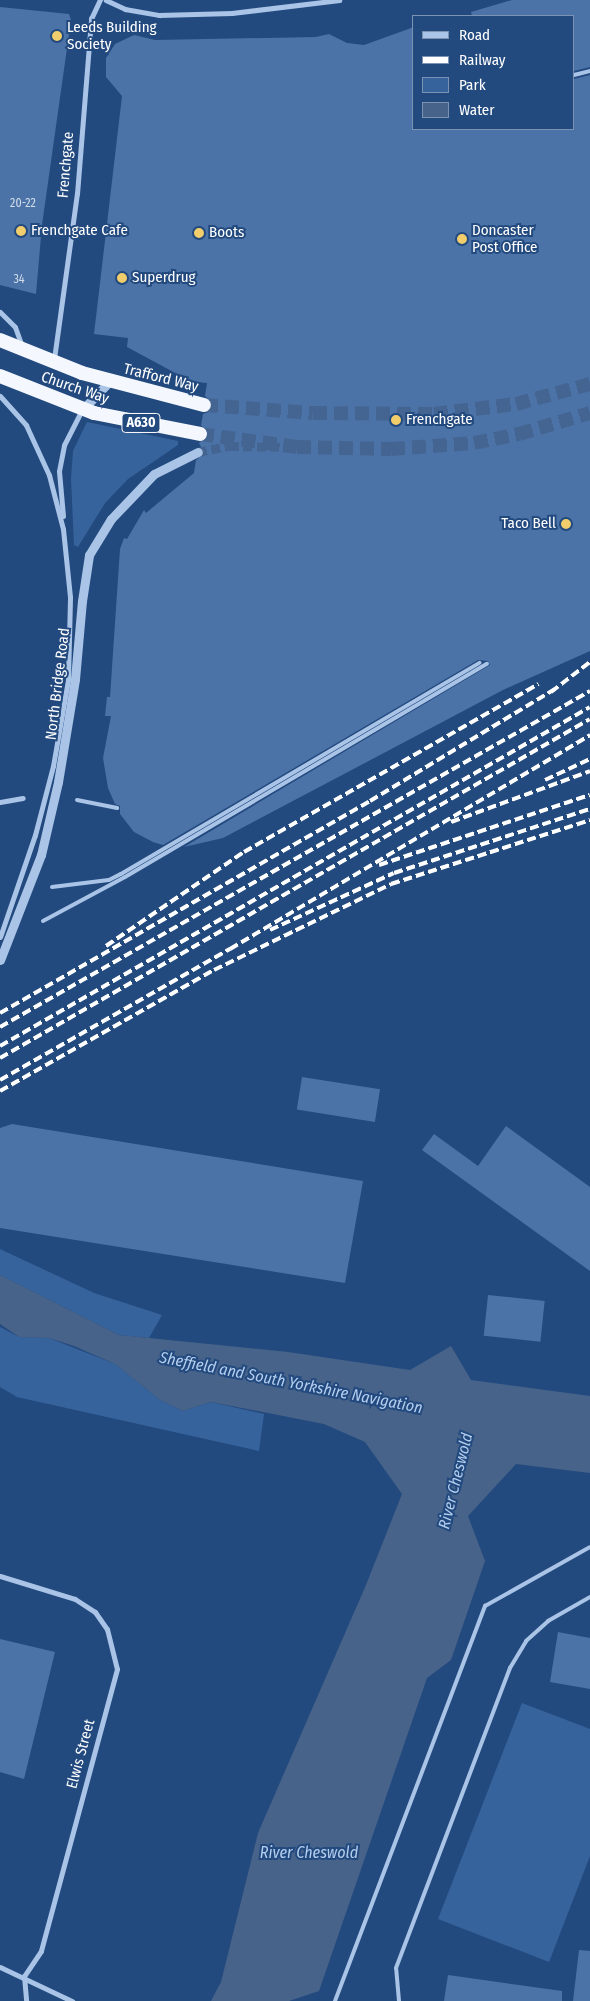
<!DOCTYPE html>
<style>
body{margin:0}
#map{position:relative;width:590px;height:2001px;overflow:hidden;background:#234a7f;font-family:"Fira Sans Condensed",sans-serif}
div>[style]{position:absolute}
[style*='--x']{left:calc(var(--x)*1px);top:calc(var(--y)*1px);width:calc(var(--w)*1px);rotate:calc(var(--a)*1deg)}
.green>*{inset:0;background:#37639d}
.water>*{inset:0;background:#47638a}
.building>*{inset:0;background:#4b73a8;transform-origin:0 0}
.tertiary-tunnel>*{height:9px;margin-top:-4.5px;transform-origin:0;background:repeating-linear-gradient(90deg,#446592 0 9px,transparent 0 13.5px)}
.trunk-tunnel>*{height:14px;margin-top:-7px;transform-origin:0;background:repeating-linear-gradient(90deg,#446592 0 14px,transparent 0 21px)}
.service>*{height:4px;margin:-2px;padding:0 2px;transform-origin:2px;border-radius:2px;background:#a9c4e6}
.pedestrian>*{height:4.5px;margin:-2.25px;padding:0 2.25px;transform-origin:2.25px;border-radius:2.25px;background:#a9c4e6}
.minor>*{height:5px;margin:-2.5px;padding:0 2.5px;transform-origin:2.5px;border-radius:2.5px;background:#a9c4e6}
.tertiary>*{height:9px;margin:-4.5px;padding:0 4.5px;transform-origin:4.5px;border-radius:4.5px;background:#a9c4e6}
.trunk>*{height:14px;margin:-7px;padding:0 7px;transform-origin:7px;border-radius:7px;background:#f4f8fe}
.rail>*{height:4px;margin-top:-2px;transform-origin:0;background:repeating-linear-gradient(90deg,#fff 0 9px,transparent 0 13px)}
.minor-bridge>*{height:5px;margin:-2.5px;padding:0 2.5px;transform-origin:2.5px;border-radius:2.5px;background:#a9c4e6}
.tertiary-bridge>*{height:9px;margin:-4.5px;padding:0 4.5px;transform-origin:4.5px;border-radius:4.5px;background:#a9c4e6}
.dots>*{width:14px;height:14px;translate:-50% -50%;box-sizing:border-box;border:2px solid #234a7f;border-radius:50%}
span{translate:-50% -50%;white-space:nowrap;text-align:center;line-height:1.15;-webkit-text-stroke:4px #234a7f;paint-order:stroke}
.number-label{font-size:12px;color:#d2dce9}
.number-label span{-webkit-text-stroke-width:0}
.shield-label span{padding:1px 4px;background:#234a7f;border:1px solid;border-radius:4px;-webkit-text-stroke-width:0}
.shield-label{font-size:14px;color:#fff;font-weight:700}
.poi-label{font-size:15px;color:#fff}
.left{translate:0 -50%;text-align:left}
.right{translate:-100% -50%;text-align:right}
.street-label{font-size:15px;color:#fff}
.water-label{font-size:16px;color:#b4ceee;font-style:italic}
.legend{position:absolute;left:412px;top:15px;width:162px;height:115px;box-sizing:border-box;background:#234a7f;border:1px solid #7b92b2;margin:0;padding:6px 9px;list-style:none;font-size:15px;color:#fff}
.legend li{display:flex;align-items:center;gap:10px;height:25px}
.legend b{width:25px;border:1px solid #7b92b2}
</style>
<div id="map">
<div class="green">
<div style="clip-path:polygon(87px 422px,178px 441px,178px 445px,128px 479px,105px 503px,78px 547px,74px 545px,71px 479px,73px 451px)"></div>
<div style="clip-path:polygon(0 1249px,94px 1293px,162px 1315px,149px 1338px,119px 1335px,0 1275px)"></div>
<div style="clip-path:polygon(0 1327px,19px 1337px,49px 1338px,115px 1364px,160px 1400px,183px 1411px,211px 1402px,264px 1414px,259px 1451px,17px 1397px,0 1387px)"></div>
<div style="clip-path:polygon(522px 1703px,590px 1729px,590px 1856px,549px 1962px,438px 1919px)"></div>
</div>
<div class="water">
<div style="clip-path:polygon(0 1275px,119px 1335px,288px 1352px,410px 1370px,451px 1346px,471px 1380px,590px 1396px,590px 1473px,516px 1464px,468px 1516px,485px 1561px,451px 1660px,427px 1678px,319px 1991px,289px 2001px,211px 2001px,221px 1982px,258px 1833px,366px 1585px,402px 1494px,365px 1442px,324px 1424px,211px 1402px,183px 1411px,160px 1400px,115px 1364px,74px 1346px,49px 1338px,19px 1337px,0 1324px)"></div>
</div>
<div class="building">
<div style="clip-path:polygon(512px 0,590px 0,590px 67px,574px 71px,574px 16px,472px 16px,471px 12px)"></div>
<div style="clip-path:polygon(0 7px,69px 14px,71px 20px,42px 225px,36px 294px,0 285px)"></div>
<div style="clip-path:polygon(414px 27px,414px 129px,574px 129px,574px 79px,590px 75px,590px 651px,503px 690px,223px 838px,184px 847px,490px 665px,488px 661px,478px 660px,163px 845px,153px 842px,134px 832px,120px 814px,120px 806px,115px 804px,108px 788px,103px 758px,111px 716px,105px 716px,107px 697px,110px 697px,120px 549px,124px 538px,127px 539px,144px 510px,146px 513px,194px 473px,196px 460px,204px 453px,199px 443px,209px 435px,201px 425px,203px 414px,211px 411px,212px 403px,205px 396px,207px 383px,192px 382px,127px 347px,128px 338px,94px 334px,122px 96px,106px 77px,106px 58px,115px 44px,134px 35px,155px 40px,316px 37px,329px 34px,347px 43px,364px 45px)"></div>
<div style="left:302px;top:1077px;width:79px;height:33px;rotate:9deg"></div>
<div style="clip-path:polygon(12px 1124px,363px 1181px,345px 1283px,0 1228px,0 1128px)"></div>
<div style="clip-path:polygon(506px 1126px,590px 1187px,590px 1271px,422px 1150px,434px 1134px,478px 1166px)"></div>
<div style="left:488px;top:1295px;width:57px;height:41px;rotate:6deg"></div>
<div style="clip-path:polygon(558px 1632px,590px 1638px,590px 1689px,550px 1682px)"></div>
<div style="clip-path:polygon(0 1639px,55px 1652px,24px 1779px,0 1772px)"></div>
<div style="clip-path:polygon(579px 1950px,590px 1951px,590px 2001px,573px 2001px)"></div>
<div style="clip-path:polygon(448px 1975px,562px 1991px,562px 2001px,444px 2001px)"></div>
</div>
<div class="tertiary-tunnel">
<div style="--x:198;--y:452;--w:33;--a:-11"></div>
<div style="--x:230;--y:446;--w:67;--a:0.9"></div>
</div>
<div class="trunk-tunnel">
<div style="--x:204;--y:405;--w:109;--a:4.2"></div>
<div style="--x:313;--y:413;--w:121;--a:0.5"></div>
<div style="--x:434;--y:414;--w:83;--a:-7"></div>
<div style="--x:516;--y:404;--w:77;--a:-15.1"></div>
<div style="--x:200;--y:434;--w:98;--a:7.6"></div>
<div style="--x:297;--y:447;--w:94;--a:1.2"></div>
<div style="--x:391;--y:449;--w:83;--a:-4.1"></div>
<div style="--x:474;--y:443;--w:46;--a:-11.3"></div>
<div style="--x:519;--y:434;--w:74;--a:-16.5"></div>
</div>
<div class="service">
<div style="--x:574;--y:75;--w:16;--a:-14"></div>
<div style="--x:77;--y:800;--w:41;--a:11.3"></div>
<div style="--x:52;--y:887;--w:57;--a:-7"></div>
<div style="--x:109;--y:880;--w:13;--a:-27"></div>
<div style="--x:121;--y:874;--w:416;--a:-30.5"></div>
<div style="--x:43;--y:921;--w:93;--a:-28.2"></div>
<div style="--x:125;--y:877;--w:420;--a:-30.5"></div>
<div style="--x:335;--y:2001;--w:423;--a:-69.2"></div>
<div style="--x:485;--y:1606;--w:120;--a:-29.3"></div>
<div style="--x:399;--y:2001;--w:33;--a:-95"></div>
<div style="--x:396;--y:1968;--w:321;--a:-69.2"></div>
<div style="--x:510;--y:1668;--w:31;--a:-59"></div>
<div style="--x:526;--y:1641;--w:30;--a:-42"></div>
<div style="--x:548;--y:1621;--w:48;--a:-29.7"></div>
</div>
<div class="pedestrian">
<div style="--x:106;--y:0;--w:21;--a:25"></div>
<div style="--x:125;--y:9;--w:35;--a:10"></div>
<div style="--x:159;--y:15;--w:73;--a:-1.6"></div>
<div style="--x:232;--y:13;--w:108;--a:-6.9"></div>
<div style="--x:54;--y:359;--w:167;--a:-82.1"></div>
<div style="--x:77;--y:194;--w:176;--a:-85.4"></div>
<div style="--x:91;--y:19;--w:21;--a:-65"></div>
</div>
<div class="minor">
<div style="--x:0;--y:312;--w:21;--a:45"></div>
<div style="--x:15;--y:327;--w:20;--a:70"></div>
<div style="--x:0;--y:396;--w:39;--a:48"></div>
<div style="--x:26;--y:425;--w:55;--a:65.3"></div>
<div style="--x:49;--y:475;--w:56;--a:75.5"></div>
<div style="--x:63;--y:529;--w:68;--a:84.1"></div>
<div style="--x:63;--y:516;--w:45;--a:-95.1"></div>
<div style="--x:59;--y:471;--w:26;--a:-79"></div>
<div style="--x:64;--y:445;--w:39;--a:-63"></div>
<div style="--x:0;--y:802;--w:23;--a:-10"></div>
<div style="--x:0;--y:1576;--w:78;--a:17"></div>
<div style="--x:75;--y:1599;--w:24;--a:33"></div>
<div style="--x:95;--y:1612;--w:21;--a:55"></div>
<div style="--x:107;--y:1629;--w:41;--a:76"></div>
<div style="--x:117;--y:1669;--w:292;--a:105.1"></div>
<div style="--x:41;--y:1951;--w:30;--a:124"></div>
<div style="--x:24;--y:1976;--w:25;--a:85"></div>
<div style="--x:0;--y:1967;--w:80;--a:25.3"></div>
</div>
<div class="tertiary">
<div style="--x:82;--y:410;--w:40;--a:-46"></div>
<div style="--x:82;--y:601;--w:47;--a:-81.3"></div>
<div style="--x:89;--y:555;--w:42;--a:-58.6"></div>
<div style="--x:111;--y:519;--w:62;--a:-46.3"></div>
<div style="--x:154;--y:474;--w:49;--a:-26.6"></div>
</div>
<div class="trunk">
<div style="--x:0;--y:340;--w:88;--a:21.9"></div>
<div style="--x:82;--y:373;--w:126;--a:14.7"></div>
<div style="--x:0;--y:376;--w:101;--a:21.5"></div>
<div style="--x:94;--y:413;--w:108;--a:11.2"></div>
</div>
<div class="rail">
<div style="--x:551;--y:692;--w:49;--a:-37.6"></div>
<div style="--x:545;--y:780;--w:50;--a:-25"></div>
<div style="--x:451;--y:822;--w:148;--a:-20.1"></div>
<div style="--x:379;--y:865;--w:222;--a:-18.4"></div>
<div style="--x:270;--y:930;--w:136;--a:-24.7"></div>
<div style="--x:394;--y:873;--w:206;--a:-18.1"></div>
<div style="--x:106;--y:946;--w:167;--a:-34.3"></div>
<div style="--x:244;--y:852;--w:339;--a:-29.7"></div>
<div style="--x:0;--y:1013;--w:426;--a:-29.8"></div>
<div style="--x:370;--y:801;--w:216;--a:-31.2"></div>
<div style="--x:0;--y:1027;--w:679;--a:-29.66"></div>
<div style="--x:0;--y:1046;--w:680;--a:-29.88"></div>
<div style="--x:0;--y:1058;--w:680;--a:-29.88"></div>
<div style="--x:0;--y:1080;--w:265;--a:-29.7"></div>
<div style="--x:230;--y:949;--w:419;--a:-30.7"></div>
<div style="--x:0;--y:1091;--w:246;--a:-29.5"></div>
<div style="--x:214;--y:970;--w:197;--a:-25.9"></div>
<div style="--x:391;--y:884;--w:209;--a:-17.8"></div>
</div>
<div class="minor-bridge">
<div style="--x:0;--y:937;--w:108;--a:-71.1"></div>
<div style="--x:35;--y:835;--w:71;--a:-75.4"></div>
<div style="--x:53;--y:766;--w:87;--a:-80.1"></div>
<div style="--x:68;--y:680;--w:83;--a:-88.6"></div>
</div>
<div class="tertiary-bridge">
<div style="--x:0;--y:960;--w:113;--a:-68.7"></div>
<div style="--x:41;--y:855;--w:75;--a:-76.9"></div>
<div style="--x:58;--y:782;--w:104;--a:-80.6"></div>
<div style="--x:75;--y:679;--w:78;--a:-84.9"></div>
</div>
<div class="dots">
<div style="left:57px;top:36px;background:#f2cd6c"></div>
<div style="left:21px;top:231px;background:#f2cd6c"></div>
<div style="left:199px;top:233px;background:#f2cd6c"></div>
<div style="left:462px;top:239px;background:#f2cd6c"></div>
<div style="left:122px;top:278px;background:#f2cd6c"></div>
<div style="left:396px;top:420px;background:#f2cd6c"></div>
<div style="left:566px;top:524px;background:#f2cd6c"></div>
</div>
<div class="number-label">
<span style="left:23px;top:204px">20-22</span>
<span style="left:19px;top:280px">34</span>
</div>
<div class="shield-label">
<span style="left:141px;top:423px">A630</span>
</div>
<div class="poi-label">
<span class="left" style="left:67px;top:36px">Leeds Building<br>Society</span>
<span class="left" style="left:472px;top:239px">Doncaster<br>Post Office</span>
<span class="left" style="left:31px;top:231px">Frenchgate Cafe</span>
<span class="left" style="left:209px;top:233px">Boots</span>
<span class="left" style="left:132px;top:278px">Superdrug</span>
<span class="left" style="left:406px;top:420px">Frenchgate</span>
<span class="right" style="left:556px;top:524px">Taco Bell</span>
</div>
<div class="street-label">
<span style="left:66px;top:165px;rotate:-85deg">Frenchgate</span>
<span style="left:161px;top:378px;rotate:14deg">Trafford Way</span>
<span style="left:75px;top:388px;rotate:19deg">Church Way</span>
<span style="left:58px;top:684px;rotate:-83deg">North Bridge Road</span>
<span style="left:81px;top:1754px;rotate:-75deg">Elwis Street</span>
</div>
<div class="water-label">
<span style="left:291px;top:1383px;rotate:11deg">Sheffield and South Yorkshire Navigation</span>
<span style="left:456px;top:1481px;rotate:-76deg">River Cheswold</span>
<span style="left:309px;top:1853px">River Cheswold</span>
</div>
<ul class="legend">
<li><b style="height:6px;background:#a9c4e6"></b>Road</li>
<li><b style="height:6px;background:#fff"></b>Railway</li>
<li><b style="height:14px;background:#37639d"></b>Park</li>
<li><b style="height:14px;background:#47638a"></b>Water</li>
</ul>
</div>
